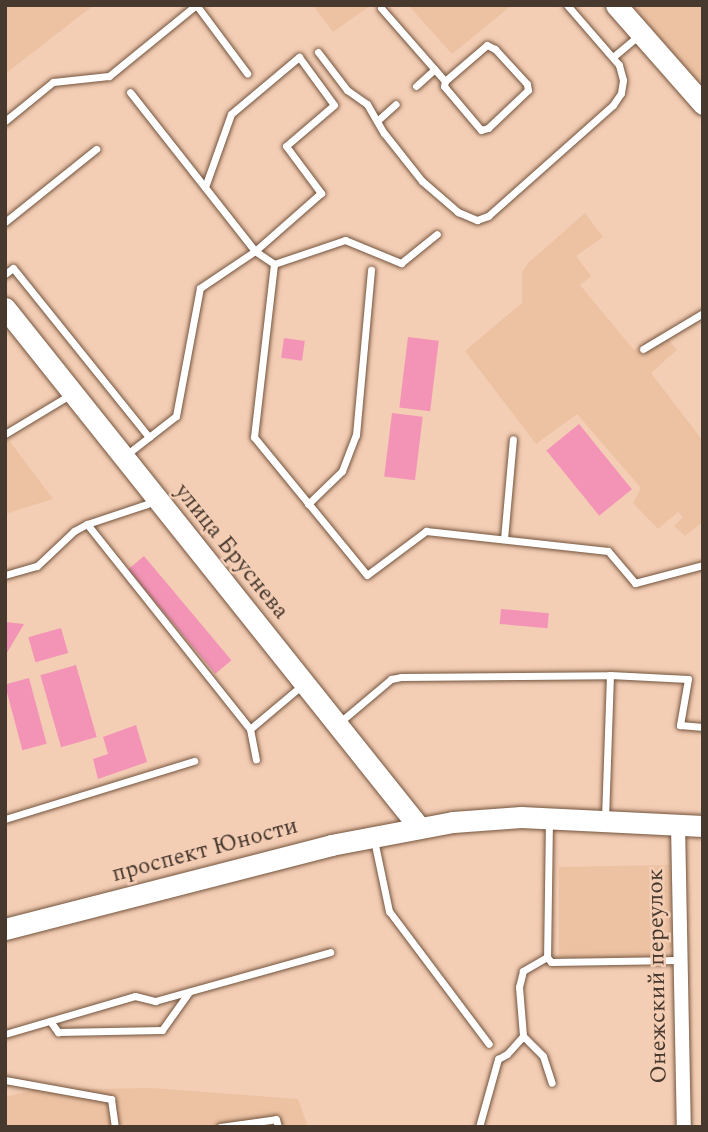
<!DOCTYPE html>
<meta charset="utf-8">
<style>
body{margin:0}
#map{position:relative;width:708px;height:1132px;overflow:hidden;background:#f3cdb4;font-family:Spectral,serif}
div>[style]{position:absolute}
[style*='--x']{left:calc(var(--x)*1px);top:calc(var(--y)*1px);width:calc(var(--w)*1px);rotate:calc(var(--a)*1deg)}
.built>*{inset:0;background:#edc2a3}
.green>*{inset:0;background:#f394b7;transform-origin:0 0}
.roads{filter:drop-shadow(0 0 2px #73543d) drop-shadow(0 0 2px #73543d)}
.lane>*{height:7px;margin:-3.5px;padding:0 3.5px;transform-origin:3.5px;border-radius:3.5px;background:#fff}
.street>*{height:14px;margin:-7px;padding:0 7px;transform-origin:7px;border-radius:7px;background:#fff}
.secondary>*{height:21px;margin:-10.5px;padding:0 10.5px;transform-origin:10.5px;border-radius:10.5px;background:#fff}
span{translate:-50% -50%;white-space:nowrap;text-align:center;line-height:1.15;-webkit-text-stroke:5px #f3cdb4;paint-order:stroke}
.street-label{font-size:23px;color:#48392f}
.frame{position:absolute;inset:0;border:7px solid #48392f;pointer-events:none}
</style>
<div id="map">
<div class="built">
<div style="clip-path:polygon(5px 5px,94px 5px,5px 74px)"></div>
<div style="clip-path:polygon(313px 5px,371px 5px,333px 32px)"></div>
<div style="clip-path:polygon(408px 5px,512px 5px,452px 54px)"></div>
<div style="clip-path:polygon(632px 5px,703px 5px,703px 87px)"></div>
<div style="clip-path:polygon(585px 213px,603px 237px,576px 256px,591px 276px,580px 285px,634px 350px,661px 331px,677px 350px,651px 373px,703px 441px,703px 522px,685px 536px,674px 526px,683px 517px,678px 512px,658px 529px,633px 503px,641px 488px,577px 414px,536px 444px,465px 351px,522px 303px,522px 272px,528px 263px)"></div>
<div style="clip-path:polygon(5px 435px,53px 499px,5px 514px)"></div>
<div style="clip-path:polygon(670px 865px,672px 946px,664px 957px,559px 957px,559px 867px)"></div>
<div style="clip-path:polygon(151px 1088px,298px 1099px,308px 1127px,5px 1127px,5px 1097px,34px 1090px)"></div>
</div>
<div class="green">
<div style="left:408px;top:337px;width:31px;height:71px;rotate:7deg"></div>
<div style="left:284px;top:338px;width:21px;height:20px;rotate:8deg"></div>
<div style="left:392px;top:413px;width:31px;height:64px;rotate:7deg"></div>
<div style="left:579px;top:424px;width:84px;height:42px;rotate:51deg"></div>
<div style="left:144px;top:556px;width:136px;height:21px;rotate:50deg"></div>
<div style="left:501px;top:609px;width:48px;height:15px;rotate:5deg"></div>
<div style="clip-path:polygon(5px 622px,24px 624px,5px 656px)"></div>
<div style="left:61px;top:628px;width:26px;height:34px;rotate:74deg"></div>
<div style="left:76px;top:665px;width:75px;height:37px;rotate:74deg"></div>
<div style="left:29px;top:678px;width:68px;height:25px;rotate:75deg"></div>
<div style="clip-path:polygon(136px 725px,147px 762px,98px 779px,93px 759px,108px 754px,103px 737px)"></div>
</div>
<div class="roads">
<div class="lane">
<div style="--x:197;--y:6;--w:84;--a:53.3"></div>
<div style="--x:381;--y:8;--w:97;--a:48.8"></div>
<div style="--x:487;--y:45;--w:9;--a:27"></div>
<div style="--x:495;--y:49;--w:47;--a:47.6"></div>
<div style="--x:527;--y:84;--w:6;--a:81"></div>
<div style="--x:528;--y:90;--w:55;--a:136.5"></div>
<div style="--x:488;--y:128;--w:7;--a:164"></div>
<div style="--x:481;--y:130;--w:57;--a:-130.1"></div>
<div style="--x:444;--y:86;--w:5;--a:-79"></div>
<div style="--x:445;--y:81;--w:55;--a:-40.6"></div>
<div style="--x:318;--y:52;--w:48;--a:52.7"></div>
<div style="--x:347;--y:90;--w:24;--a:35"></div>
<div style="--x:367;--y:104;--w:34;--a:60"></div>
<div style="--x:384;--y:133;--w:61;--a:51.6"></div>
<div style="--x:422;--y:181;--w:48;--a:40.7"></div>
<div style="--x:458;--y:212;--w:21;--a:23"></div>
<div style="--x:477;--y:220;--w:12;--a:-20"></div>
<div style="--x:488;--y:216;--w:167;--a:-41.6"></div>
<div style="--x:613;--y:105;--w:14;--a:-56"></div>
<div style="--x:621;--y:93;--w:13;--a:-81"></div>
<div style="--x:623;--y:80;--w:16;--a:-105"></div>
<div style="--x:619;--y:65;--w:79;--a:-130.9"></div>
<div style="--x:613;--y:57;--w:34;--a:-40"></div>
<div style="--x:416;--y:86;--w:25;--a:-42"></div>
<div style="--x:5;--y:121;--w:62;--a:-39.1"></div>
<div style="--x:53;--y:82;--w:56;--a:-6.1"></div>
<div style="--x:109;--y:76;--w:112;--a:-39.2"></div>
<div style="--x:377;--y:121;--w:25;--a:-42"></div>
<div style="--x:205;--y:187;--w:77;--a:-70.4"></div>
<div style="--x:231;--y:114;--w:89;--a:-40"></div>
<div style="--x:299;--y:57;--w:59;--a:53.9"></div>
<div style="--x:334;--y:105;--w:63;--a:139.5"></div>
<div style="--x:286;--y:146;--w:59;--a:53.3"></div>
<div style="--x:321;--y:193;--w:88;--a:138.7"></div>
<div style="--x:255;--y:251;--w:23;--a:34"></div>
<div style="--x:274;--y:264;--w:174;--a:96.6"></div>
<div style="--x:254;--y:437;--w:178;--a:50.7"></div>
<div style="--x:367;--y:575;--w:74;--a:-36.7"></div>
<div style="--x:426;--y:531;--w:183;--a:6.3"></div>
<div style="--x:608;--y:551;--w:42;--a:49.8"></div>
<div style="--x:635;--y:583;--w:70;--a:-14.8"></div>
<div style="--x:5;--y:222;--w:117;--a:-38.7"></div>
<div style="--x:274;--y:264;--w:75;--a:-18.7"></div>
<div style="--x:345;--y:240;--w:61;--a:22.3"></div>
<div style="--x:401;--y:263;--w:46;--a:-38.9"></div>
<div style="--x:5;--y:274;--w:10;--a:-37"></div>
<div style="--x:13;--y:268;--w:217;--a:51.2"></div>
<div style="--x:643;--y:349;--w:70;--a:-31"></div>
<div style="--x:5;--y:434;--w:76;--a:-31"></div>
<div style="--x:126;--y:455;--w:63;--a:-38"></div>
<div style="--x:176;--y:416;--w:130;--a:-79.4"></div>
<div style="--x:200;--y:288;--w:66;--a:-33.9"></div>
<div style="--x:255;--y:251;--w:202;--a:-128.2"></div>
<div style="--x:308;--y:504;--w:47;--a:-44.1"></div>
<div style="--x:342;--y:471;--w:39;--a:-69"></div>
<div style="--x:356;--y:435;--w:166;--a:-84.8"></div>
<div style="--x:87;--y:524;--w:262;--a:51.5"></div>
<div style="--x:250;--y:729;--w:67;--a:-40.1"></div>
<div style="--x:504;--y:539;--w:100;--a:-84.9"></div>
<div style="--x:5;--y:575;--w:33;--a:-16"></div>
<div style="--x:37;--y:566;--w:51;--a:-43.4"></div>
<div style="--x:74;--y:531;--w:15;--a:-28"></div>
<div style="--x:87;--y:524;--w:63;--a:-18.4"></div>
<div style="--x:147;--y:504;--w:9;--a:-36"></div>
<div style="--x:610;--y:675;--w:78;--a:2.9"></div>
<div style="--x:688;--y:679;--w:47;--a:99.9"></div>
<div style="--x:680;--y:725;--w:23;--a:5"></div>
<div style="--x:340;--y:722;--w:67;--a:-40.1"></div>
<div style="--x:391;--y:679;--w:10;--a:-11"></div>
<div style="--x:401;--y:677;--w:209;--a:-0.5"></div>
<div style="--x:610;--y:675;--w:143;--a:92"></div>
<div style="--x:250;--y:729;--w:31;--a:79"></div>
<div style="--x:5;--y:819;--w:198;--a:-17.1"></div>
<div style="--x:549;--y:819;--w:138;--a:90.8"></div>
<div style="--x:547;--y:957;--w:6;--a:51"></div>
<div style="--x:551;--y:962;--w:128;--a:-0.9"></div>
<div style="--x:374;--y:840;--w:73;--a:78.1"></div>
<div style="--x:389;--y:911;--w:166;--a:53.1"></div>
<div style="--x:547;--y:957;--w:28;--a:150"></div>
<div style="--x:523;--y:971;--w:16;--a:104"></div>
<div style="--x:519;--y:987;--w:49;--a:85.3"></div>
<div style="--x:523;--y:1036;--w:28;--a:45"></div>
<div style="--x:543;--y:1056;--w:28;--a:72"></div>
<div style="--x:50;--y:1021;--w:14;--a:54"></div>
<div style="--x:58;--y:1032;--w:104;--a:-1.1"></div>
<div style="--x:162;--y:1030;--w:47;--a:-54.6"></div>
<div style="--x:5;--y:1034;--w:135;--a:-16.3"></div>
<div style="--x:135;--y:996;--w:21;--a:14"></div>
<div style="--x:155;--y:1001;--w:182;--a:-15.6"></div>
<div style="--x:5;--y:1080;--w:108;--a:10.2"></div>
<div style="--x:111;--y:1099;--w:28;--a:82"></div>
<div style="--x:242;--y:1124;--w:34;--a:-8"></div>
<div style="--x:276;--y:1119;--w:8;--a:76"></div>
<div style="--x:220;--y:1127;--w:22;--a:-8"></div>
<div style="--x:242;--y:1124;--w:3;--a:72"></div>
<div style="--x:479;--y:1127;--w:71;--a:-74.4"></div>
<div style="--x:498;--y:1059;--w:10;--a:-29"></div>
<div style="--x:507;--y:1054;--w:24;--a:-48"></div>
</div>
<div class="street">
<div style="--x:678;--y:824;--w:303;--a:88.9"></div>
</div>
<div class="secondary">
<div style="--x:616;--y:5;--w:132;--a:48.7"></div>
<div style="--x:5;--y:308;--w:664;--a:51.42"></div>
<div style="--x:5;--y:929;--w:337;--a:-14.4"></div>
<div style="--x:331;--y:845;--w:124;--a:-10.7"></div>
<div style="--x:453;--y:822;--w:68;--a:-4.2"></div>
<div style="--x:521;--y:817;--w:182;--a:2.8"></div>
</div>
</div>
<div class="street-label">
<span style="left:231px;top:552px;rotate:51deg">улица Бруснева</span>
<span style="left:205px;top:851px;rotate:-15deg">проспект Юности</span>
<span style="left:658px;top:976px;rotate:-91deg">Онежский переулок</span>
</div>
<div class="frame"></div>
</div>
